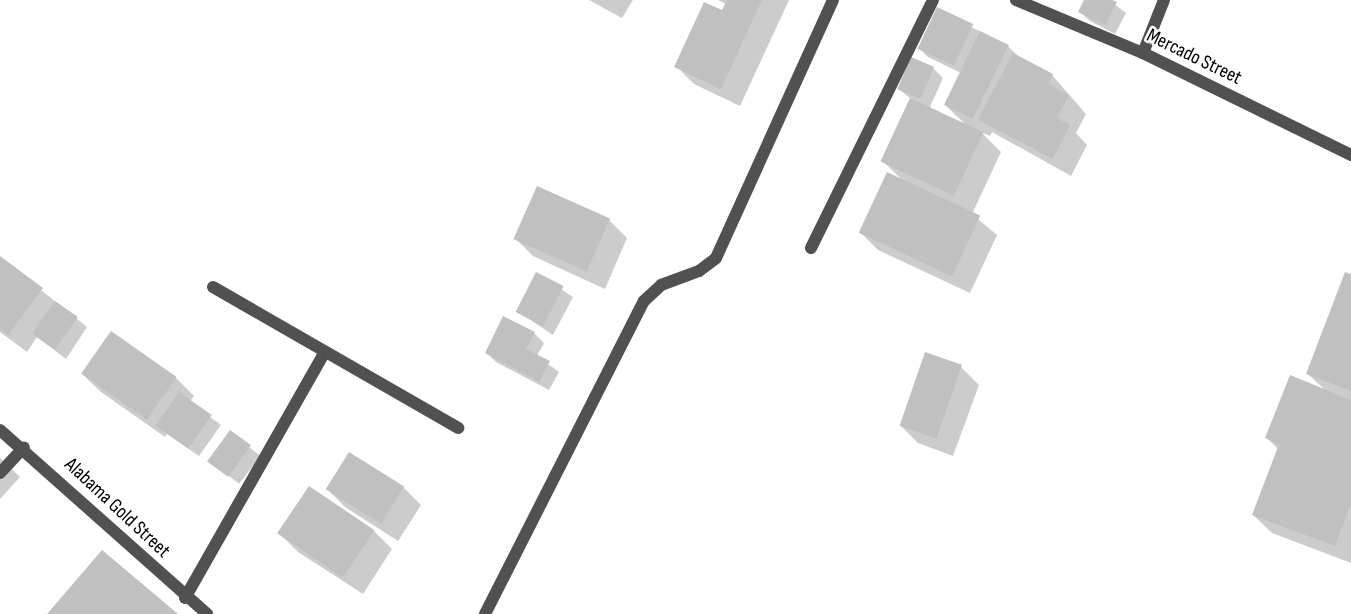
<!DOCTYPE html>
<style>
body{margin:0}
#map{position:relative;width:1351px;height:614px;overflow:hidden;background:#fff;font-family:"Sofia Sans Condensed",sans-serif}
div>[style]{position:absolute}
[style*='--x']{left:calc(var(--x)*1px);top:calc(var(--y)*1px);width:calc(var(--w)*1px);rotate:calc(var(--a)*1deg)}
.shadow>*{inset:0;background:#0003;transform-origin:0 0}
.building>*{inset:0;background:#c0c0c0;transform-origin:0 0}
.minor>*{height:12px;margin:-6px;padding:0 6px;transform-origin:6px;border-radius:6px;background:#515151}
.tertiary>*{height:12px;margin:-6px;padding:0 6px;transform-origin:6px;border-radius:6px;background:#515151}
span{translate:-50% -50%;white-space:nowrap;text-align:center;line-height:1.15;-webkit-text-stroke:5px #fff;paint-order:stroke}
.street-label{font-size:20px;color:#000}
</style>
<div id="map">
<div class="shadow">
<div style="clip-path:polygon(589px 0,633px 0,622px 18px)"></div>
<div style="clip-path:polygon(718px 0,789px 0,740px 106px,694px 84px,676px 66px,723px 12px,726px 4px)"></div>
<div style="clip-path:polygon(1086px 0,1109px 0,1126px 13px,1115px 34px,1090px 21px,1080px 12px)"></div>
<div style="clip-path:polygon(937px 9px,1008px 46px,1020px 58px,1052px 75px,1086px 114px,1076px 133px,1087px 145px,1071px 176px,992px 132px,990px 136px,981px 132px,1001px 152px,972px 214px,997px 235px,970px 293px,878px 250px,860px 232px,903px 181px,882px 160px,911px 99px,899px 89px,912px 59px,934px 69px,943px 78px,929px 109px,966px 125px,945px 105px,961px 73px,928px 57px,919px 48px)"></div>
<div style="clip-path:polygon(609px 220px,627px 238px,605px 289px,533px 256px,515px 238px)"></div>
<div style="clip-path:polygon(0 257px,87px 327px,66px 359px,37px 337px,27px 352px,0 332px)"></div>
<div style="clip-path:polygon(537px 274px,573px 297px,553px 335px,517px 311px)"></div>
<div style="clip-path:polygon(1351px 276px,1351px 563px,1272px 533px,1253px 515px,1278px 449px,1266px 437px,1326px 391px,1308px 374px)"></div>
<div style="clip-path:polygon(534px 333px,544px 343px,537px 356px,559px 372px,549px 390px,496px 362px,486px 352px)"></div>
<div style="clip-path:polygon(961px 367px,979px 385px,953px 456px,918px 443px,900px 425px)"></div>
<div style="clip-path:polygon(82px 374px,176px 378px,194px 396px,190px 402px,221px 425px,199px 456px,167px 434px,165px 437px,101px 392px)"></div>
<div style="left:230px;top:433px;width:38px;height:35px;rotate:37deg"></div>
<div style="clip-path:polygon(0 458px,20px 477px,0 499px)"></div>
<div style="clip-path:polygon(403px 487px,421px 505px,398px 541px,345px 507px,327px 489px)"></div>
<div style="clip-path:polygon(374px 531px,392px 549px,363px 594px,298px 552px,280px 534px)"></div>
</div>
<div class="building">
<div style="clip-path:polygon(727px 0,762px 0,721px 89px,674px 67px,704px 2px,722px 10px)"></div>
<div style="clip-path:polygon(1084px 0,1112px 0,1117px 2px,1105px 25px,1078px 12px)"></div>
<div style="left:937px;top:7px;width:40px;height:46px;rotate:25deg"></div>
<div style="left:980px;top:31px;width:32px;height:82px;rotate:26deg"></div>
<div style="clip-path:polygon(1013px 53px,1053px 74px,1048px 84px,1069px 95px,1057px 118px,1070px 125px,1053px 159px,978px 120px)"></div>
<div style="left:911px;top:57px;width:25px;height:35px;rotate:23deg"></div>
<div style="left:910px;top:98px;width:81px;height:70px;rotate:25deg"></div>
<div style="left:887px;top:172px;width:103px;height:67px;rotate:25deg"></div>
<div style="left:537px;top:186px;width:80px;height:58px;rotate:24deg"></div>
<div style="clip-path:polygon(0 256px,43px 288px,8px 335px,0 329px)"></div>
<div style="left:536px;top:272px;width:31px;height:45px;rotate:27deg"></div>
<div style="clip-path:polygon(1345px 272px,1351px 274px,1351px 391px,1306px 374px)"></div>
<div style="left:55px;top:301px;width:28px;height:40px;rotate:35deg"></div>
<div style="clip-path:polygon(503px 316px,535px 332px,526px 349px,550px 361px,539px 382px,485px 353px)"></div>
<div style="left:111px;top:331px;width:80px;height:52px;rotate:35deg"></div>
<div style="left:925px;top:352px;width:39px;height:78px;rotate:19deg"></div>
<div style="clip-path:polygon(1290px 375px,1351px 400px,1351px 503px,1335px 546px,1252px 515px,1279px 444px,1265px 438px)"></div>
<div style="left:179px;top:392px;width:40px;height:41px;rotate:35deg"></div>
<div style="left:230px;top:430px;width:26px;height:39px;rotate:36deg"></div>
<div style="left:349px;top:452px;width:65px;height:44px;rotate:32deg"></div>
<div style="left:309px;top:486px;width:79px;height:57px;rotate:34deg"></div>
<div style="clip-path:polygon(102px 550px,178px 614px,47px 614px)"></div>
</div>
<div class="minor">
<div style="--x:1143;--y:53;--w:57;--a:-68.4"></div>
<div style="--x:811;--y:248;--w:276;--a:-63.8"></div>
<div style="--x:213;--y:287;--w:283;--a:29.9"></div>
<div style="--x:0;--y:430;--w:277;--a:41.6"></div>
<div style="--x:0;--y:473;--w:35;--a:-47"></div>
<div style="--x:185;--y:598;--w:283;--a:-60.4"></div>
<div style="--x:485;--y:614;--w:351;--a:-63.1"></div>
<div style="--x:644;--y:301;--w:23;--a:-43"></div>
<div style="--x:661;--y:285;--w:40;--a:-20.2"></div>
<div style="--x:699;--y:271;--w:21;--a:-37"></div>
<div style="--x:716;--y:258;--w:283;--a:-65.6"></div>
</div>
<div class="tertiary">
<div style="--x:1016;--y:0;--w:138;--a:22.7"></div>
<div style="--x:1143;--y:53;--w:232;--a:26.1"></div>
</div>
<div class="street-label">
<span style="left:1194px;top:57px;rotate:26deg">Mercado Street</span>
<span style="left:117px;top:508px;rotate:43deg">Alabama Gold Street</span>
</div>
</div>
